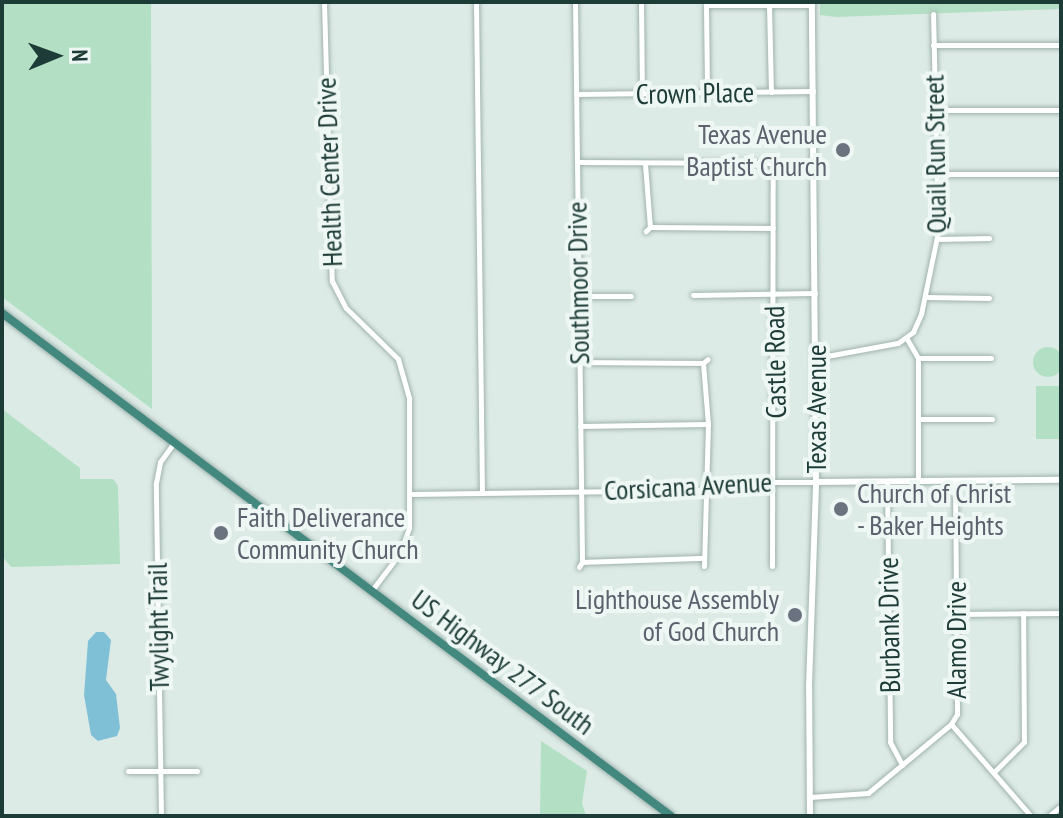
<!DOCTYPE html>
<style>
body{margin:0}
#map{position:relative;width:1063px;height:818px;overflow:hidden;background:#ddebe6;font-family:"PT Sans Narrow",sans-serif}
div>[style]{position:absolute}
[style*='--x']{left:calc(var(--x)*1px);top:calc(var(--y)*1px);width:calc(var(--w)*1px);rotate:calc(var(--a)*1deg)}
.green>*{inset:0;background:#b3dfc4;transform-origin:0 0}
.round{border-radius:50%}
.water>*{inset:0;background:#7fc0d7}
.roads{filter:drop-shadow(0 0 2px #a0b3ae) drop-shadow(0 0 2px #a0b3ae)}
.minor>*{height:5px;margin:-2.5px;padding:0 2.5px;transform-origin:2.5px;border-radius:2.5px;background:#fff}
.tertiary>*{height:6px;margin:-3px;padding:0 3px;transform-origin:3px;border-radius:3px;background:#fff}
.trunk>*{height:8px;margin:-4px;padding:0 4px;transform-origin:4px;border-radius:4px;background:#42887f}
.dots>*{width:22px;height:22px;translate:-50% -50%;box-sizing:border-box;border:4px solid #eef7f4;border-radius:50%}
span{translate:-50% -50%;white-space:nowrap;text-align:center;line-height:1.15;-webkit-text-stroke:8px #eef7f4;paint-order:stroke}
.street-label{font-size:28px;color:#1d3c37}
.worship-label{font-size:28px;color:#5b616d}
.right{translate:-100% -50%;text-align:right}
.left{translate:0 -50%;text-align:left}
.frame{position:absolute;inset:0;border:4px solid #1d3c37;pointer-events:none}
.north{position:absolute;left:16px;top:16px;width:80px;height:80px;-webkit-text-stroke:6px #eef7f4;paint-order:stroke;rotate:89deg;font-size:22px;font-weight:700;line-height:32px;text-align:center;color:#1d3c37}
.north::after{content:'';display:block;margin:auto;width:28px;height:36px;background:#1d3c37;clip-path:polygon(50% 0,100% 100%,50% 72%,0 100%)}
</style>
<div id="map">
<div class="green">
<div style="clip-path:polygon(2px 2px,151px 2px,152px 409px,2px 297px)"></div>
<div style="clip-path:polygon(820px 2px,1061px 2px,1061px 9px,836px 17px,820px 15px)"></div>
<div class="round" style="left:1033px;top:347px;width:30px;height:30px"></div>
<div style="left:1036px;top:386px;width:25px;height:53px"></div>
<div style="clip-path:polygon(2px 409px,80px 468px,80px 479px,113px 479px,118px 486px,120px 564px,11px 567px,2px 556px)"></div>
<div style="clip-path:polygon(541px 741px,587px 771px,582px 803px,586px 816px,540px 816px)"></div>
</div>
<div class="water">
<div style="clip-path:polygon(96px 632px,104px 632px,111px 640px,106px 680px,116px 694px,120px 728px,117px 736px,98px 741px,91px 735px,84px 695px,88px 641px)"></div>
</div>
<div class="roads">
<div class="minor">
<div style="--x:324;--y:2;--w:279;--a:88.4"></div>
<div style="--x:332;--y:281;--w:30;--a:63"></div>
<div style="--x:346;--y:308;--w:73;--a:44.4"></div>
<div style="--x:398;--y:359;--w:41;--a:74.2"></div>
<div style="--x:409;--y:398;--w:130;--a:90"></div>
<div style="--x:409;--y:528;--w:27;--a:110"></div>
<div style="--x:400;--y:553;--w:46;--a:127.1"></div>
<div style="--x:476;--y:2;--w:491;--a:89.3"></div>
<div style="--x:575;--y:2;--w:560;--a:89.28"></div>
<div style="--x:641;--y:2;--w:92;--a:89.4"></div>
<div style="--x:706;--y:5;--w:106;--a:0"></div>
<div style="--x:769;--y:5;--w:87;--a:88.7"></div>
<div style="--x:706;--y:6;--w:87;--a:89.3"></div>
<div style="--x:933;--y:45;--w:128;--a:0"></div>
<div style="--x:576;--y:94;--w:237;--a:-0.7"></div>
<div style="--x:934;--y:110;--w:127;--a:0"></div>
<div style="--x:577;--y:162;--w:193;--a:0.3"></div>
<div style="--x:645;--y:164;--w:63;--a:85.5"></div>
<div style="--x:650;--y:227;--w:6;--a:135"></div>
<div style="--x:936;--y:174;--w:125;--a:0"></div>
<div style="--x:650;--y:227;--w:123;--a:0.5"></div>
<div style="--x:938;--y:239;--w:51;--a:-1.1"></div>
<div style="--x:693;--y:295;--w:122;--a:-0.9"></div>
<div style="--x:578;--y:296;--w:53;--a:0"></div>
<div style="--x:925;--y:297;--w:64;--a:0.9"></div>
<div style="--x:907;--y:339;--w:22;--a:60"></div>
<div style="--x:918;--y:358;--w:123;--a:90"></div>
<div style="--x:816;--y:358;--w:83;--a:-10.4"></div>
<div style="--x:898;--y:343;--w:19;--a:-36"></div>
<div style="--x:913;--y:332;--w:20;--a:-66"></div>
<div style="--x:921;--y:314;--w:84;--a:-78.3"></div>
<div style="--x:938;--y:232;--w:218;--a:-91.3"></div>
<div style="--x:918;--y:358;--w:73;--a:0"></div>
<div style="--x:578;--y:362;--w:125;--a:0.5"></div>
<div style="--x:918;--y:419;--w:74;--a:0"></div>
<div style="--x:580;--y:426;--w:128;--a:-0.9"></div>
<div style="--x:887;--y:481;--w:261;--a:89.3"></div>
<div style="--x:890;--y:742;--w:26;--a:62"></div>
<div style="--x:955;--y:481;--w:233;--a:89.5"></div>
<div style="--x:957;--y:714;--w:12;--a:121"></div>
<div style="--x:951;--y:724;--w:122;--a:49"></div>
<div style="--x:412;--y:494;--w:296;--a:-0.8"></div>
<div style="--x:708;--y:490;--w:44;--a:-10.5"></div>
<div style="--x:751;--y:482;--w:65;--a:0"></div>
<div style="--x:704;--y:566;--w:142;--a:-88.4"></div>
<div style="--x:708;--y:424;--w:61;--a:-94.7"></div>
<div style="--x:703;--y:363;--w:6;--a:-39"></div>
<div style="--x:772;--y:566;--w:406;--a:-89.9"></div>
<div style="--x:579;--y:567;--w:6;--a:-59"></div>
<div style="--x:582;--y:562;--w:122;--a:-1.9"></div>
<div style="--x:957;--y:614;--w:104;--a:-0.6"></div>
<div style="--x:128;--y:771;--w:69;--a:0"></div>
<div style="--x:994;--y:772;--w:42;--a:-45"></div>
<div style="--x:1024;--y:742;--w:129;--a:-90.4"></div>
<div style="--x:810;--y:797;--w:58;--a:-3.9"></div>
<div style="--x:868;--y:793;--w:108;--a:-39.7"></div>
<div style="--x:161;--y:816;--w:333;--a:-90.9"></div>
<div style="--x:156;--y:483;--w:21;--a:-79"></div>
<div style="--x:160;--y:462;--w:24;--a:-54"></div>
<div style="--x:1049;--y:816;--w:16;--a:-40"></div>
</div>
<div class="tertiary">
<div style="--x:816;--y:482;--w:245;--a:-0.5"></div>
<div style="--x:810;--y:816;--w:130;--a:-90.4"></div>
<div style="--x:809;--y:686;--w:204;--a:-88"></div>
<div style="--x:816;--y:482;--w:480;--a:-90.5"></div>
</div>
<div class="trunk">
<div style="--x:2;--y:313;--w:837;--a:36.94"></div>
</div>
</div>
<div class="dots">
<div style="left:843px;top:150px;background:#6b7280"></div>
<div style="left:841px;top:509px;background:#6b7280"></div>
<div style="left:221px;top:533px;background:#6b7280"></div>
<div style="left:795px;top:615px;background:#6b7280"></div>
</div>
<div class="street-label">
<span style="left:695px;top:93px;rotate:-1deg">Crown Place</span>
<span style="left:935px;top:154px;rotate:-91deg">Quail Run Street</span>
<span style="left:329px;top:172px;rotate:-92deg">Health Center Drive</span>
<span style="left:578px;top:283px;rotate:-91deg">Southmoor Drive</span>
<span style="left:775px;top:362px;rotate:-91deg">Castle Road</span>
<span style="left:816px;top:409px;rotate:-90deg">Texas Avenue</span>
<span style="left:688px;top:486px;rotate:-3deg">Corsicana Avenue</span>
<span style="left:889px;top:625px;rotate:-91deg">Burbank Drive</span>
<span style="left:158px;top:627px;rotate:-91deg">Twylight Trail</span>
<span style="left:956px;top:640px;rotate:-90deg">Alamo Drive</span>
<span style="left:503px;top:662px;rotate:37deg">US Highway 277 South</span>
</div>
<div class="worship-label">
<span class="right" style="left:827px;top:150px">Texas Avenue<br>Baptist Church</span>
<span class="left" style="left:857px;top:509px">Church of Christ<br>- Baker Heights</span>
<span class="left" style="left:237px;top:533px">Faith Deliverance<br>Community Church</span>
<span class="right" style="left:779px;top:615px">Lighthouse Assembly<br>of God Church</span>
</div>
<div class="frame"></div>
<div class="north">N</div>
</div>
